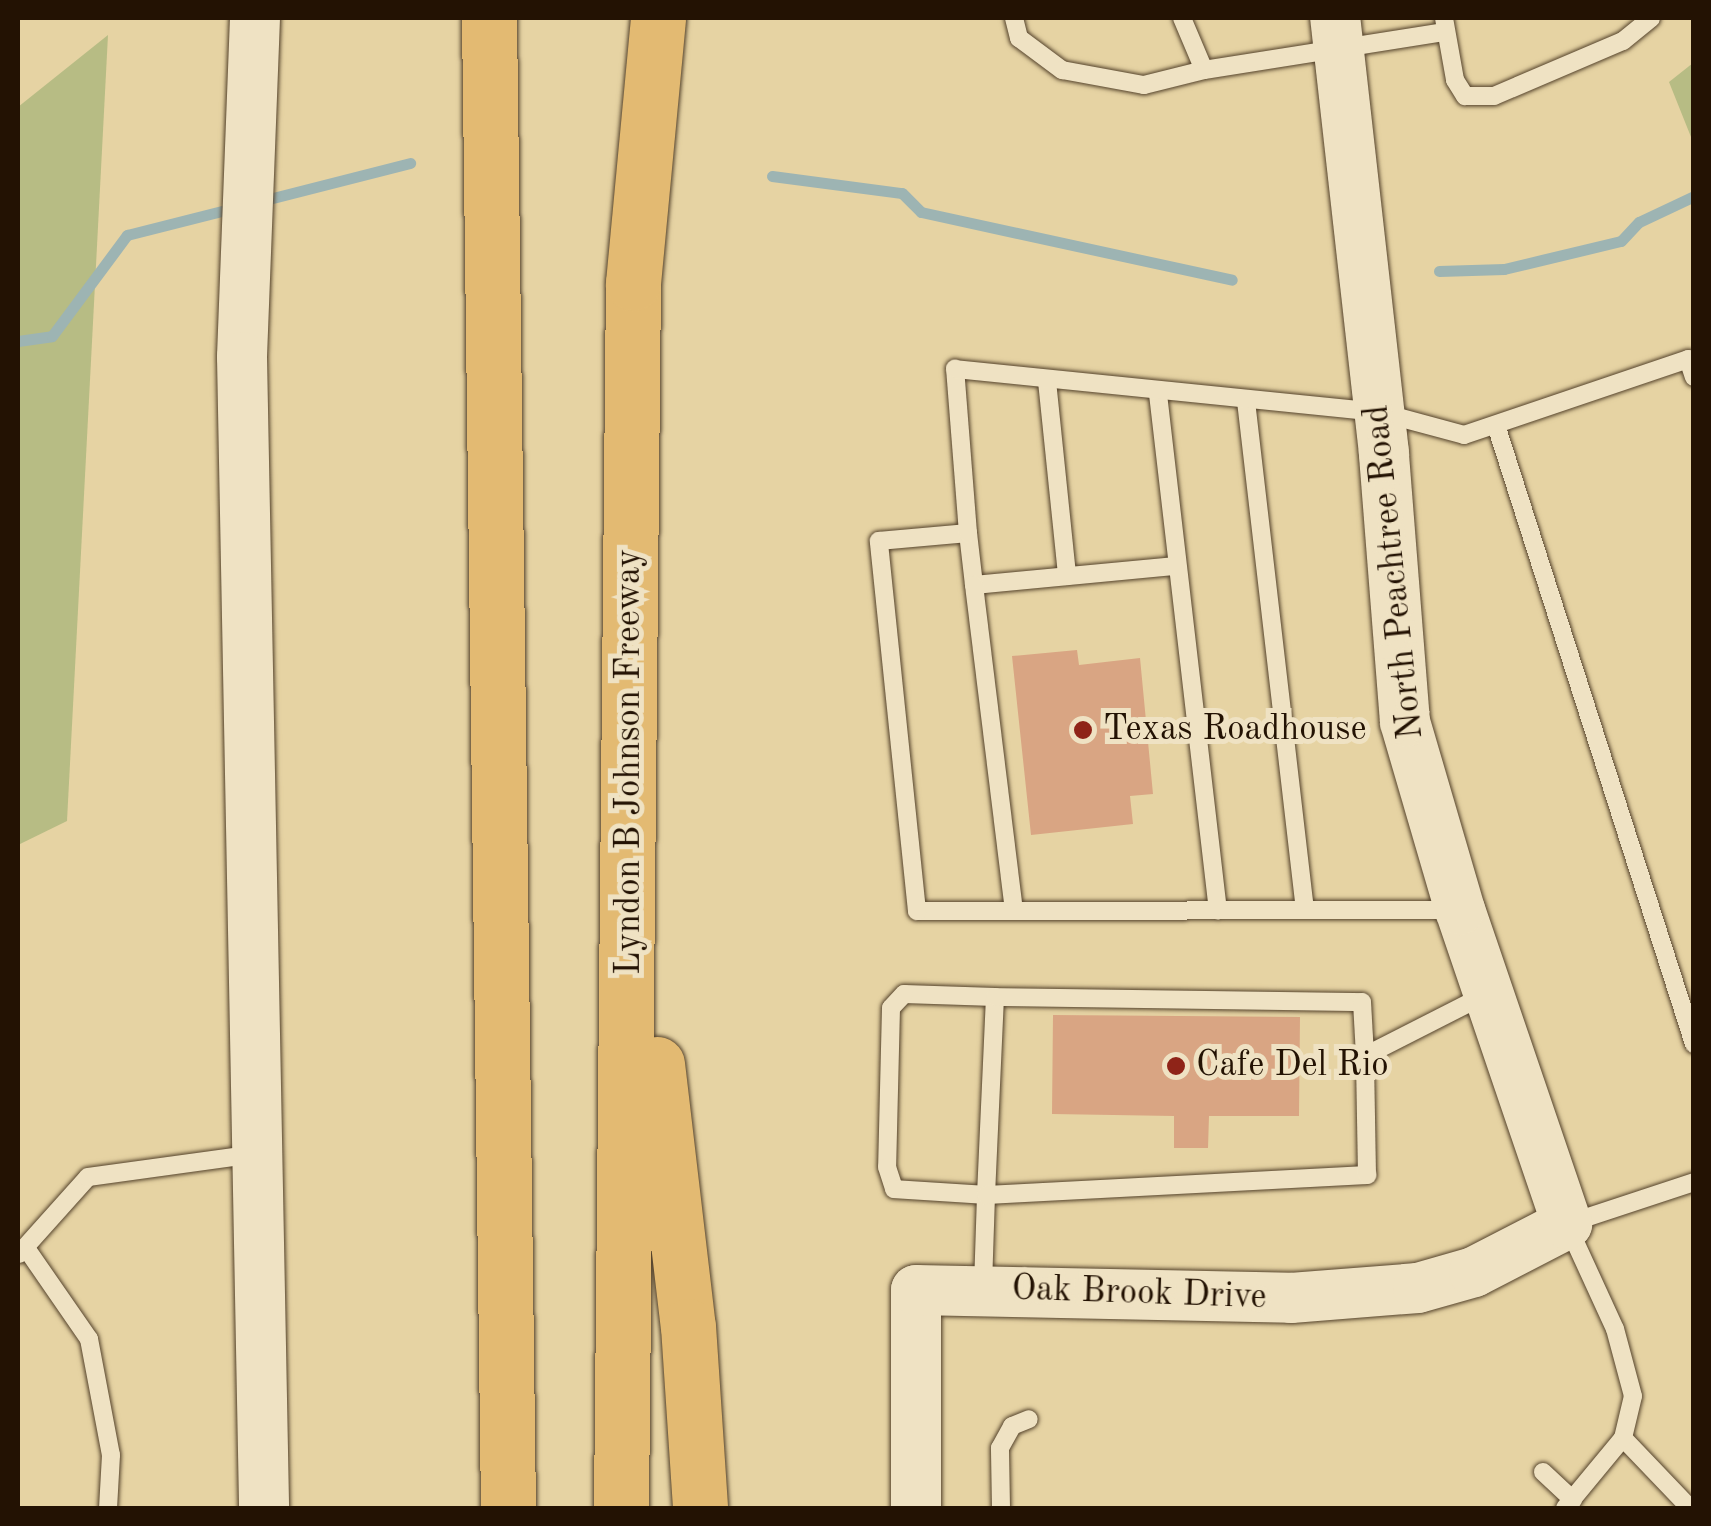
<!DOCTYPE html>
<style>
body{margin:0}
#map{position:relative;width:1711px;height:1526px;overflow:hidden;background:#e6d3a3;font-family:"Old Standard TT",serif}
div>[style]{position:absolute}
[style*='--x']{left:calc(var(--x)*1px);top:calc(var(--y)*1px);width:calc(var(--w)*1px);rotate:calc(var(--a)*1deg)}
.green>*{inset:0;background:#b7bc84}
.stream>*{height:11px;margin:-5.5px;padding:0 5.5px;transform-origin:5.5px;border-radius:5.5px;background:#9db4b3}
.building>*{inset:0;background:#d9a583}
.roads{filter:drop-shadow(0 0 2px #54422b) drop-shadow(0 0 2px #54422b)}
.lane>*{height:18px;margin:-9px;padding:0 9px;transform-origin:9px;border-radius:9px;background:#efe2c3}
.secondary>*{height:50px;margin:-25px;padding:0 25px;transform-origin:25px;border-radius:25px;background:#efe2c3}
.highway>*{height:55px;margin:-27.5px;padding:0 27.5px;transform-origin:27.5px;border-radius:27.5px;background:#e3ba72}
.dots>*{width:28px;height:28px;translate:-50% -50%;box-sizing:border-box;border:5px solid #efe2c3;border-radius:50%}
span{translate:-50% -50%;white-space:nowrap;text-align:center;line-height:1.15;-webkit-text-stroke:10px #efe2c3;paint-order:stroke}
.street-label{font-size:35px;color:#231203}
.poi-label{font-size:35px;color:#231203}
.left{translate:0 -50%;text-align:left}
.frame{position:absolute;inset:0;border:20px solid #231203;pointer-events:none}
</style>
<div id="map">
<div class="green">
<div style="clip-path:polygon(108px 35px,67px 821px,18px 845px,18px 107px)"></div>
<div style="clip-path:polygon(1693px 63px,1693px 142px,1669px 82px)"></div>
</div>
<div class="stream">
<div style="--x:772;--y:176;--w:131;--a:7.5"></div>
<div style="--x:902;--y:193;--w:27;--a:45"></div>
<div style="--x:921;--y:212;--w:318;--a:12.3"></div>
<div style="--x:261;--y:201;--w:154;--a:-14.3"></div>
<div style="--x:1439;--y:271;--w:65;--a:-1.8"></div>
<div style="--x:1504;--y:269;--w:120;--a:-13.5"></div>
<div style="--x:1621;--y:241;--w:26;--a:-47"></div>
<div style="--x:1639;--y:222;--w:61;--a:-25.3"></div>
<div style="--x:18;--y:341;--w:34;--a:-8"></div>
<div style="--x:52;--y:336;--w:126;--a:-53.4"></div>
<div style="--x:127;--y:235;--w:110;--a:-14.2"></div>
</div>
<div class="building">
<div style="clip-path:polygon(1077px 650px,1079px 665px,1140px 658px,1153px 794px,1130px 796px,1133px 824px,1031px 835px,1012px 656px)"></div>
<div style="clip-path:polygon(1053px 1015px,1300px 1017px,1299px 1116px,1209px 1116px,1208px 1148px,1174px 1148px,1174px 1116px,1052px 1114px)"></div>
</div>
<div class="roads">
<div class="lane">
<div style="--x:1014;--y:18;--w:21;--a:76"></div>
<div style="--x:1019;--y:38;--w:54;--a:36.7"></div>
<div style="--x:1062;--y:70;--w:83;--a:10.4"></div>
<div style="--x:1144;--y:85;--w:62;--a:-14"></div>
<div style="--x:1182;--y:18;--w:56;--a:67.1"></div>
<div style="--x:1204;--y:70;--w:244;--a:-9"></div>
<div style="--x:1444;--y:18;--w:63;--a:79.9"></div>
<div style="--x:1455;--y:80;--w:19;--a:58"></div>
<div style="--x:1465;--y:96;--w:29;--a:0"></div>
<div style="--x:1494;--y:96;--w:140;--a:-23.1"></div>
<div style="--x:1623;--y:41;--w:36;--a:-39"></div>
<div style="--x:1047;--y:381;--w:196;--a:84.1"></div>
<div style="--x:1158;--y:394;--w:520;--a:83.38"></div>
<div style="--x:1246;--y:401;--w:512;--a:83.39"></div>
<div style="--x:1496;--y:425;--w:650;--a:72.26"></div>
<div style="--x:968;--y:533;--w:52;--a:83.4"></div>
<div style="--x:974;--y:585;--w:203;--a:-5.4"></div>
<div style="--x:974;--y:585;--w:328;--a:83"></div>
<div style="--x:1454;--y:910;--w:537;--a:179.89"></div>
<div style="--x:917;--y:911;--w:372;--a:-95.9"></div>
<div style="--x:879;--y:541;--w:89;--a:-5.1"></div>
<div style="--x:968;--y:533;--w:165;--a:-94.5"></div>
<div style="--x:955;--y:369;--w:426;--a:5.8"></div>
<div style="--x:1379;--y:412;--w:88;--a:15.1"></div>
<div style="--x:1464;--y:435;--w:237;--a:-18.7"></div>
<div style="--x:1688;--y:359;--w:19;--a:72"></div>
<div style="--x:995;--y:997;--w:91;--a:-178.1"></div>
<div style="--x:904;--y:994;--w:19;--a:133"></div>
<div style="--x:891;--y:1008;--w:159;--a:91.4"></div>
<div style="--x:887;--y:1167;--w:23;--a:72"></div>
<div style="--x:894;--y:1189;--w:92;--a:3.7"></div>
<div style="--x:986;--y:1195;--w:198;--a:-87.4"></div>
<div style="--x:995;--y:997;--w:367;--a:0.8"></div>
<div style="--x:1362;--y:1002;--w:54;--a:86.8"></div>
<div style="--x:26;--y:1248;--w:111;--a:55.3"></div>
<div style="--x:89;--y:1339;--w:118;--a:79.3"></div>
<div style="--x:111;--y:1455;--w:53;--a:93.2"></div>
<div style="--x:19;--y:1254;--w:103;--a:-48.1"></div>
<div style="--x:88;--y:1177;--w:170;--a:-7.8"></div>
<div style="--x:983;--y:1286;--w:91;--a:-88.1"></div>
<div style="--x:986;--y:1195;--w:382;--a:-3"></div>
<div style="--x:1367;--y:1175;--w:119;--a:-91"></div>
<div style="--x:1365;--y:1056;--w:132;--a:-27"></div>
<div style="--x:1623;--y:1438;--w:97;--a:46.3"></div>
<div style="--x:1543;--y:1472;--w:41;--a:43"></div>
<div style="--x:1001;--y:1508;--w:60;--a:-91"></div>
<div style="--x:1000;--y:1448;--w:25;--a:-61"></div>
<div style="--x:1012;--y:1426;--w:18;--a:-22"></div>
<div style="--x:1565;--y:1508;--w:91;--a:-50.4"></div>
<div style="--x:1623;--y:1438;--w:43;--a:-76.6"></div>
<div style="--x:1633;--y:1396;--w:69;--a:-105"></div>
<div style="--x:1615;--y:1329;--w:115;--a:-114.6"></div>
<div style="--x:1567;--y:1224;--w:134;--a:-18.3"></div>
</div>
<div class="secondary">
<div style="--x:255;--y:18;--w:339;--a:92.2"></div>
<div style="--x:242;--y:357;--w:1151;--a:88.9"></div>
<div style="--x:916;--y:1508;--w:218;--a:-90"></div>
<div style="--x:916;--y:1290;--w:375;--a:1.2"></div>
<div style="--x:1291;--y:1298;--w:127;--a:-4.5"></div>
<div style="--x:1418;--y:1288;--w:58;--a:-15.9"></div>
<div style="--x:1474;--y:1272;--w:105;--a:-27.3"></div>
<div style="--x:1567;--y:1224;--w:332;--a:-108.8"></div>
<div style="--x:1460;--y:910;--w:196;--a:-106.3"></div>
<div style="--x:1405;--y:722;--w:270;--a:-94.5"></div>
<div style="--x:1384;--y:453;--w:438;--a:-96.4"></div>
</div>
<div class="highway">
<div style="--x:489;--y:18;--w:1490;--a:89.27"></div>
<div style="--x:657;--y:1064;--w:264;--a:83.3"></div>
<div style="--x:688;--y:1326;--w:182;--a:86.2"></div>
<div style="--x:621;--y:1508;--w:1225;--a:-89.44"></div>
<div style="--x:633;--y:283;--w:266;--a:-84.6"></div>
</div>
</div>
<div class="dots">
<div style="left:1083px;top:730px;background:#8f2418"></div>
<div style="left:1176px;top:1066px;background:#8f2418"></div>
</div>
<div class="street-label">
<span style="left:1395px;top:572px;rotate:-96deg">North Peachtree Road</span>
<span style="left:630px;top:762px;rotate:-90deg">Lyndon B Johnson Freeway</span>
<span style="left:1139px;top:1294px;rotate:2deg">Oak Brook Drive</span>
</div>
<div class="poi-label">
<span class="left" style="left:1103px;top:730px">Texas Roadhouse</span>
<span class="left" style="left:1196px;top:1066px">Cafe Del Rio</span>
</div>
<div class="frame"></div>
</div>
